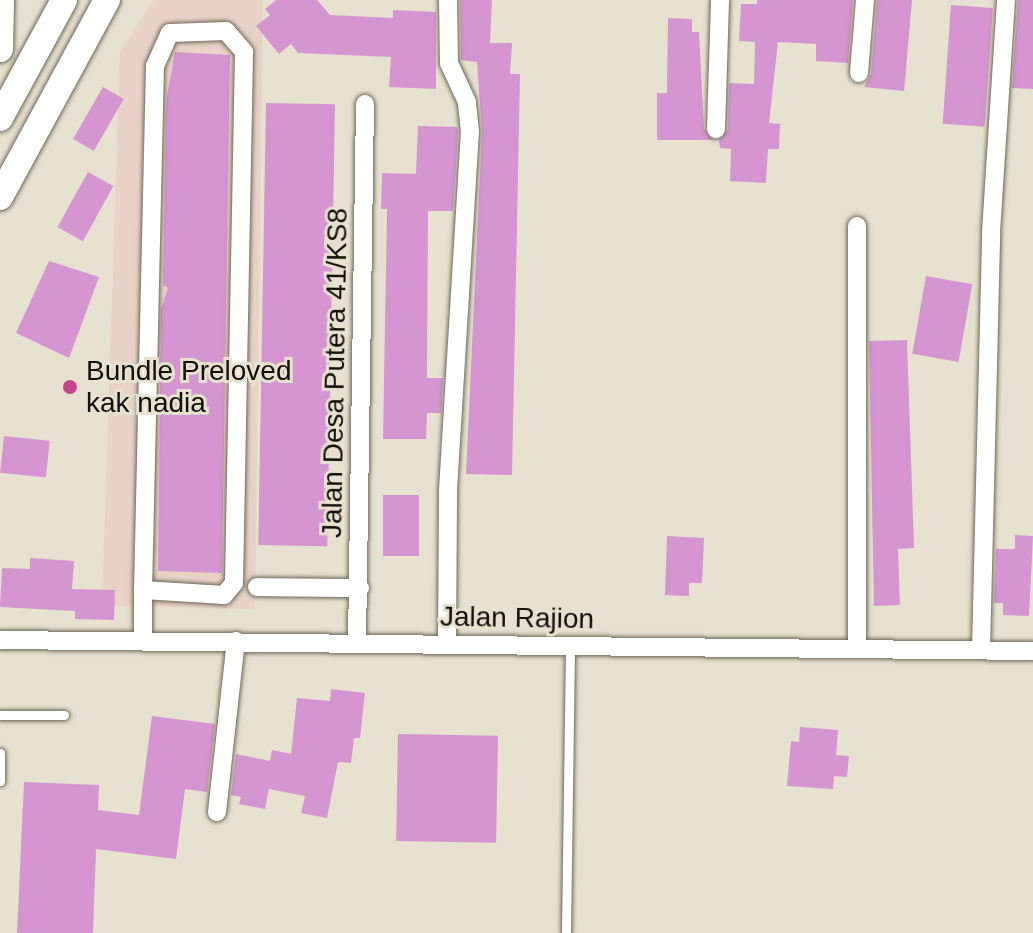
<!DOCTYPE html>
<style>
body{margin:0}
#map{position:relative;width:1033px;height:933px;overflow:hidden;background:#e7e1cf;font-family:Arial,sans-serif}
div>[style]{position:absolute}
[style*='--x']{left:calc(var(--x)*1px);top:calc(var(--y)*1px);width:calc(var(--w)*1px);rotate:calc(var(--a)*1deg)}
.commercial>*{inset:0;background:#e9d2c6}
.building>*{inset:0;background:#d595d0;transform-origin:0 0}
.roads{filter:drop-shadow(0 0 2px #6e6859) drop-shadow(0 0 2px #6e6859)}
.service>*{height:9px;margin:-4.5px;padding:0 4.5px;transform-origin:4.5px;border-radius:4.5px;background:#fff}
.minor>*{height:18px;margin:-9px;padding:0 9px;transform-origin:9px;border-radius:9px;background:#fff}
.secondary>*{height:26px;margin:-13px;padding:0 13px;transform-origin:13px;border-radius:13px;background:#fff}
.dots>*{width:22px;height:22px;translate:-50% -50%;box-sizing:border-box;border:4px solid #e7e1cf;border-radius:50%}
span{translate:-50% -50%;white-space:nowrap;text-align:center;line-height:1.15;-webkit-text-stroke:6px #e7e1cf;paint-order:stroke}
.poi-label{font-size:28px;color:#13100a}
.left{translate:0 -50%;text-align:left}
.street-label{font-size:28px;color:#13100a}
</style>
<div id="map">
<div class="commercial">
<div style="clip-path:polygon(154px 0,263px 0,255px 609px,102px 605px,120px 52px)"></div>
</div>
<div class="building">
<div style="clip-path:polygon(276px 0,317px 0,330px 15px,393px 18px,393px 10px,436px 12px,436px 89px,389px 87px,391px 57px,298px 53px,291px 44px,279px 54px,256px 26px,270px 15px,265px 9px)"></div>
<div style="clip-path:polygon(460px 0,492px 0,490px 43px,512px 43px,510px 74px,520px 74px,512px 475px,466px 474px,482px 132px,477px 62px,461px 60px)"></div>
<div style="clip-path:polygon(757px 0,853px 0,848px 63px,816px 61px,816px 44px,778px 42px,769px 123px,780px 124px,779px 149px,768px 149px,766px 183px,730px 181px,731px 149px,720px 148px,719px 140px,728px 130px,729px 83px,754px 84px,755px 42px,739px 41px,741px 4px,757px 4px)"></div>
<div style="clip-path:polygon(877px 0,912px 0,904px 91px,864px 87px,871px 74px)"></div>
<div style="clip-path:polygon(1018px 0,1033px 0,1033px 89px,1012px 88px)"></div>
<div style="left:951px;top:5px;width:42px;height:119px;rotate:4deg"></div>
<div style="clip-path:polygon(668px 18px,692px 19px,692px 32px,699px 32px,704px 129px,713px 140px,657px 140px,657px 93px,667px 93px)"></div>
<div style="clip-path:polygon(175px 52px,230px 55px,222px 573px,158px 571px,161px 309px,168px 288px,163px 285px,166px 101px)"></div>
<div style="left:103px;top:87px;width:24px;height:60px;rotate:30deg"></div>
<div style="left:266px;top:103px;width:69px;height:442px;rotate:1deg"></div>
<div style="clip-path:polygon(418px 126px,457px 127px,458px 132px,453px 211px,428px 211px,427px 378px,443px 378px,441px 413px,427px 413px,426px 439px,383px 439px,387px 209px,381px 209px,382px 173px,416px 174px)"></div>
<div style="left:88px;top:172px;width:29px;height:63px;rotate:29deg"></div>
<div style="clip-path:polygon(49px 261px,99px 277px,69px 358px,16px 333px)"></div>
<div style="left:926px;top:276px;width:47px;height:79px;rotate:10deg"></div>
<div style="clip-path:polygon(907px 340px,914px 548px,898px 549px,900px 605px,874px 606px,869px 341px)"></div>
<div style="left:4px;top:436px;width:46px;height:37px;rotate:6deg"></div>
<div style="left:419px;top:495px;width:61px;height:36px;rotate:90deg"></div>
<div style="clip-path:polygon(1015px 535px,1033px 536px,1029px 616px,1003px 615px,1003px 603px,994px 603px,996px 549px,1015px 549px)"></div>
<div style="clip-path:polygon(667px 536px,704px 538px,702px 583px,689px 583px,689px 596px,665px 595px)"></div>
<div style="clip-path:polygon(30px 558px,74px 561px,72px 589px,115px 590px,114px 620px,75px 619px,75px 611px,0 607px,2px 568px,30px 569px)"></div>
<div style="clip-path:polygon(331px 689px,365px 693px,360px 738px,354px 738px,351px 763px,338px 762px,327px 818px,301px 813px,305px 796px,269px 789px,265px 809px,239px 804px,241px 797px,231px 795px,236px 754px,270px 761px,272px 750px,291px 754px,297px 698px,330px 701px)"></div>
<div style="clip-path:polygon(152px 716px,215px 724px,207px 792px,185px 789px,176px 859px,96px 849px,93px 933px,17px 933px,24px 782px,99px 785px,98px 810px,139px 815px)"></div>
<div style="clip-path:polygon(800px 727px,838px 730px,836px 755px,849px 756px,847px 777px,834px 776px,833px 789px,787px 786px,791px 741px,799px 742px)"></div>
<div style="left:398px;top:734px;width:100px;height:107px;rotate:1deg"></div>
</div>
<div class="roads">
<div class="service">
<div style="--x:0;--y:715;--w:64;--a:0"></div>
<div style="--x:0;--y:753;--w:28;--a:90"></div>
<div style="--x:566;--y:933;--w:286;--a:-89.2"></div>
</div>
<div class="minor">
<div style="--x:859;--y:73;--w:73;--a:-85.3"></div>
<div style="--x:716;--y:129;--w:129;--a:-88.2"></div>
<div style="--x:257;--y:587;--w:103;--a:0.6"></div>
<div style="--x:0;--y:640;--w:1033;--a:0.61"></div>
<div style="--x:143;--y:640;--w:50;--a:-90"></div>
<div style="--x:143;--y:590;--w:524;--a:-88.69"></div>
<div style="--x:155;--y:66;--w:36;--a:-66"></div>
<div style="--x:170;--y:33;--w:56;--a:-2"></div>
<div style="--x:226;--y:31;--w:28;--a:49"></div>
<div style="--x:244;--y:52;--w:531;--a:91.08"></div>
<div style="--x:234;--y:583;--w:16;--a:130"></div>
<div style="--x:224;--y:595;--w:81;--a:-176.5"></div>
<div style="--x:357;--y:643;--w:539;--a:-89.15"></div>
<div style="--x:447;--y:644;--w:154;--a:-89.6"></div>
<div style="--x:448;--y:490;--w:359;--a:-86.5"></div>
<div style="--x:470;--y:132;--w:30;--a:-96"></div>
<div style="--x:467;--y:102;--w:43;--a:-114.8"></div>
<div style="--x:449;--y:63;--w:63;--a:-90.9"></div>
<div style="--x:857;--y:649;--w:423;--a:-90"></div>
<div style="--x:981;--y:650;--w:418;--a:-88.6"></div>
<div style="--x:991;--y:232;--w:232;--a:-86.3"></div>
<div style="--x:217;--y:812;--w:172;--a:-83.7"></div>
</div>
<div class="secondary">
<div style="--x:0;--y:49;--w:49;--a:-88.8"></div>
<div style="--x:0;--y:118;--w:134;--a:-61.5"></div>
<div style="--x:0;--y:197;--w:224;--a:-61.5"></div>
</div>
</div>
<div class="dots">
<div style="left:70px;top:387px;background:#c7448b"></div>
</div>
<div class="poi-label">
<span class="left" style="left:86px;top:387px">Bundle Preloved<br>kak nadia</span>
</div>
<div class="street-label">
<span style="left:335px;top:373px;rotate:-89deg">Jalan Desa Putera 41/KS8</span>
<span style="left:517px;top:618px;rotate:1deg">Jalan Rajion</span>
</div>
</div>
